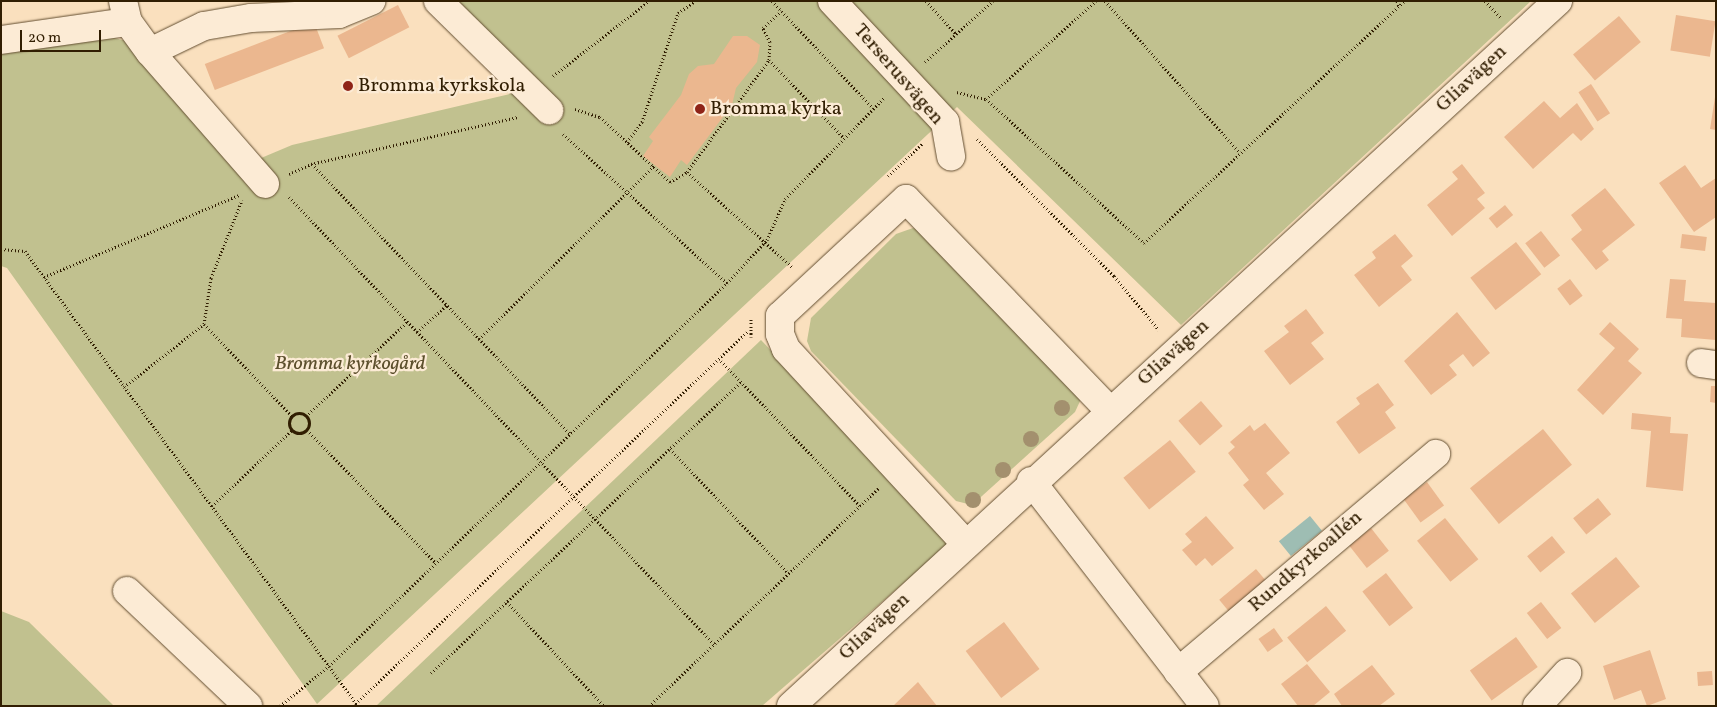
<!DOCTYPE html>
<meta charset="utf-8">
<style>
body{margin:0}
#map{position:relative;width:1717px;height:707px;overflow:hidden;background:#fae0be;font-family:Vollkorn,serif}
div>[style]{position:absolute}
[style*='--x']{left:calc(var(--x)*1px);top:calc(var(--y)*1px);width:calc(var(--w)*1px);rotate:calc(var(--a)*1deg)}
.green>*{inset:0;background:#c1c18f}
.water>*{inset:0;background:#9ebdb3;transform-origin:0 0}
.building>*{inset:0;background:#ebb78f;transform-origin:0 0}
.path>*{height:3px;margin-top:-1.5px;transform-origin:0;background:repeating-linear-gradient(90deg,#311e02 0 1px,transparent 0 3.5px)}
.path>.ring{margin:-1.5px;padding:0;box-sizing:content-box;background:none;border:3px solid #311e02;border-radius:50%}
.roads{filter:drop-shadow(0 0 1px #634e31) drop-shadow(0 0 1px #634e31)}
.minor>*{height:28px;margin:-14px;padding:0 14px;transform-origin:14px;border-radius:14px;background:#fcebd5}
.trees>*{width:16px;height:16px;margin:-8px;border-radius:50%;background:#a3906e}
.dots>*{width:14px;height:14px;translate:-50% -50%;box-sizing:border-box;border:2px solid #fcebd5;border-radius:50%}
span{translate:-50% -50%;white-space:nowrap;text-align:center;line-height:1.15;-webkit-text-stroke:4.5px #fcebd5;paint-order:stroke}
.street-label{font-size:20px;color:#311e02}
.poi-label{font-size:20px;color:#311e02}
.left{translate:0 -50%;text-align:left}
.park-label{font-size:20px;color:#5c4f2c;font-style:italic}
.frame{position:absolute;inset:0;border:2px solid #311e02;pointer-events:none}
.scale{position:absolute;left:20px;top:30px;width:81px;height:22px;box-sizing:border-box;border:2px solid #311e02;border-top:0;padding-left:6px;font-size:15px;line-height:18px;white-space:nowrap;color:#311e02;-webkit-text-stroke:4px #fcebd5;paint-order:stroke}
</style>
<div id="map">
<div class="green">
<div style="clip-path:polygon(455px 1px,1531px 1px,1181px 325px,957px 107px,317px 704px,7px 268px,1px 266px,1px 53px,110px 37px,131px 42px,242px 166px,292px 145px,518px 92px)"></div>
<div style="clip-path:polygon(913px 228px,924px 231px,1081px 399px,1075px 412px,972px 505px,956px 501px,811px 351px,807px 341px,811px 318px,896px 234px)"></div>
<div style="clip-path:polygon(761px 340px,951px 542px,762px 706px,376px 706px)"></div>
<div style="clip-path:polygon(1px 611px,29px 622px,114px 706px,1px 706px)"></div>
</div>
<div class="water">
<div style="left:1310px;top:516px;width:19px;height:40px;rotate:51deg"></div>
</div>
<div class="building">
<div style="left:398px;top:5px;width:25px;height:68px;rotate:63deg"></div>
<div style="left:1676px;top:15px;width:40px;height:36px;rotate:9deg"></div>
<div style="left:1619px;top:16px;width:34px;height:60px;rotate:50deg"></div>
<div style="left:314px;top:22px;width:28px;height:117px;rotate:69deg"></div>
<div style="clip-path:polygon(733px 36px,747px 36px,760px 45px,757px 62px,736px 88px,732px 105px,687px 165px,681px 160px,670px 177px,643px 156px,653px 141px,649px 137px,681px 95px,689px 74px,698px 66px,714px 64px)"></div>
<div style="left:1591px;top:84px;width:35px;height:15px;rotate:57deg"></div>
<div style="clip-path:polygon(1715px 97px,1716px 97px,1716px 130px,1710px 129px)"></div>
<div style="clip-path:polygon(1544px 101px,1560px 118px,1577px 103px,1594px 129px,1581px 141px,1573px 133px,1533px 169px,1504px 137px)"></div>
<div style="clip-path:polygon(1462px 164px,1485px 193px,1477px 199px,1485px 208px,1452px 236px,1427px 205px,1458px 179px,1452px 172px)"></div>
<div style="clip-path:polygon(1685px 165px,1701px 188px,1716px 178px,1716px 217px,1694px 232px,1659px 183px)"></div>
<div style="clip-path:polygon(1605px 188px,1635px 225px,1602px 251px,1609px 260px,1596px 270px,1571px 239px,1582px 230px,1571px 215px)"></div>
<div style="left:1505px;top:205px;width:13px;height:21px;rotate:51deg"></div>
<div style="left:1541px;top:231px;width:31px;height:20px;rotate:52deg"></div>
<div style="clip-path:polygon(1395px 234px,1413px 256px,1401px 266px,1412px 280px,1379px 307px,1354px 275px,1376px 258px,1372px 252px)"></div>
<div style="left:1682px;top:234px;width:25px;height:14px;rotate:7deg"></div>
<div style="left:1516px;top:242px;width:41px;height:58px;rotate:52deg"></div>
<div style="left:1570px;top:279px;width:21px;height:16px;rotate:53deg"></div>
<div style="clip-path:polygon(1670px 279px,1686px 280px,1684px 301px,1716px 303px,1716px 340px,1681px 337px,1682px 319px,1666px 318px)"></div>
<div style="clip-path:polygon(1306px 309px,1324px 333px,1311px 343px,1324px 359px,1290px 385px,1264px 351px,1289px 332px,1284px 326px)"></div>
<div style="clip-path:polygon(1457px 312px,1490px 353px,1473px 367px,1463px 354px,1449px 365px,1457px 375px,1431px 395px,1404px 361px)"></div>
<div style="clip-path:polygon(1610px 322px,1639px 349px,1628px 361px,1642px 373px,1603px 415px,1577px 390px,1615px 348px,1599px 334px)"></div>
<div style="clip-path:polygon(1378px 383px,1394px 405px,1385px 412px,1396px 428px,1359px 454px,1336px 422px,1360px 404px,1356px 398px)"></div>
<div style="clip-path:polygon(1711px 386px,1716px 386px,1716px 403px,1710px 402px)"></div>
<div style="left:1201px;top:401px;width:33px;height:30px;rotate:49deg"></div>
<div style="clip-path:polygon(1632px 413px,1671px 417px,1670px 433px,1688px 434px,1683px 491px,1646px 487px,1651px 431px,1631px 429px)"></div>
<div style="clip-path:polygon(1265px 423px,1290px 453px,1266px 473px,1284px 494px,1264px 510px,1243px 485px,1249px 480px,1228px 453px,1235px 447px,1230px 442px,1250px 425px,1254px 431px)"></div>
<div style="left:1543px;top:429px;width:46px;height:94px;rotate:51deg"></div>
<div style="left:1170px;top:440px;width:41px;height:60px;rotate:51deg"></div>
<div style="left:1427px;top:482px;width:29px;height:29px;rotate:54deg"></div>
<div style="left:1598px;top:498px;width:21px;height:32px;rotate:51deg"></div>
<div style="clip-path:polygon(1206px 516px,1234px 548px,1212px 566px,1205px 558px,1196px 566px,1182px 550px,1192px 542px,1185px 534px)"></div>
<div style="left:1445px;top:518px;width:53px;height:36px;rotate:51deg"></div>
<div style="left:1371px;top:528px;width:29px;height:28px;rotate:52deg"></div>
<div style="left:1552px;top:536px;width:21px;height:32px;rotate:51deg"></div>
<div style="left:1616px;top:557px;width:38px;height:58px;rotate:51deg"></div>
<div style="left:1256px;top:569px;width:17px;height:48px;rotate:50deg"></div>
<div style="left:1386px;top:573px;width:44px;height:30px;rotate:52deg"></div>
<div style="left:1541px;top:602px;width:33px;height:18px;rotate:52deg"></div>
<div style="left:1326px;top:606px;width:32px;height:50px;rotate:51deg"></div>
<div style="left:1004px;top:622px;width:59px;height:48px;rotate:53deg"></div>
<div style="left:1274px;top:628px;width:16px;height:19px;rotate:55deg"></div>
<div style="left:1516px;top:637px;width:37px;height:57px;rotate:54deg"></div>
<div style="clip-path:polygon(1650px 650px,1666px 699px,1647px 706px,1641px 690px,1614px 700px,1603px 666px)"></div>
<div style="clip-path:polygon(1307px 664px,1330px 692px,1313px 706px,1298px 706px,1281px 684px)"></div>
<div style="clip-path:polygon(1372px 665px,1395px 694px,1379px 706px,1342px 706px,1334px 694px)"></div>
<div style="left:1712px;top:671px;width:14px;height:15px;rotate:86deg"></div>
<div style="clip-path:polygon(918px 682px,937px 706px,893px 706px)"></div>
</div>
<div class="path">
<div style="--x:772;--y:1;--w:146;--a:46.7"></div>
<div style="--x:926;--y:1;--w:45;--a:47.7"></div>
<div style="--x:1105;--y:1;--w:202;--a:48.4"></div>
<div style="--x:1397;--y:1;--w:5;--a:68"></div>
<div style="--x:1485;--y:1;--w:23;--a:47"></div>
<div style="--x:769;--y:60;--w:107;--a:46.1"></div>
<div style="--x:925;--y:62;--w:91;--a:-41.9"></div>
<div style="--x:553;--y:76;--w:122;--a:-38"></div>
<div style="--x:957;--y:92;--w:30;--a:14"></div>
<div style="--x:986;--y:99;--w:214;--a:42.3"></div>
<div style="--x:1144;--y:243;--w:355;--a:-42.9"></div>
<div style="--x:986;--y:99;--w:147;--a:-41.7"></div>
<div style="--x:575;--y:109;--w:26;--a:18"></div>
<div style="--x:600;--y:117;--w:96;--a:42.9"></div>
<div style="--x:670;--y:182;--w:20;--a:-30"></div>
<div style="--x:687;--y:172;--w:142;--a:42.1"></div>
<div style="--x:563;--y:134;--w:222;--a:42.3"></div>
<div style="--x:977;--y:139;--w:194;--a:45"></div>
<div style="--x:1114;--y:276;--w:70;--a:50.2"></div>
<div style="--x:627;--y:142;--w:25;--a:-53"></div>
<div style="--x:642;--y:122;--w:115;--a:-71.7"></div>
<div style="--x:678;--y:13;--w:21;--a:-35"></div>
<div style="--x:312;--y:164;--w:373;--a:46.3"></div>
<div style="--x:687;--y:172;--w:139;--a:-53.8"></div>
<div style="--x:769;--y:60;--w:18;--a:-87"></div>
<div style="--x:770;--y:42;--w:16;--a:-117"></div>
<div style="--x:763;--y:28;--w:25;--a:-43"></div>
<div style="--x:289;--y:174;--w:24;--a:-24"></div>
<div style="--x:311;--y:164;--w:212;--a:-12.8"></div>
<div style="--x:888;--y:176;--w:47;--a:-43.3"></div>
<div style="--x:289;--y:197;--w:617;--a:46.45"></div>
<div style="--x:1;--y:249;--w:24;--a:5"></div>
<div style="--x:25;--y:251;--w:564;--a:53.8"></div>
<div style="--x:44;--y:277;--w:212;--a:-22.8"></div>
<div style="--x:751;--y:319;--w:18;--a:90"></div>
<div style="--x:204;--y:324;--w:127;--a:46.3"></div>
<div style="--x:417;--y:332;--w:40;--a:-42"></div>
<div style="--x:479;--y:339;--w:247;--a:-44.7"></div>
<div style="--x:721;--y:361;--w:201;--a:46.2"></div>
<div style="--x:124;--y:387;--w:102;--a:-38.2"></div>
<div style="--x:204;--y:324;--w:47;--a:-81.3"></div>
<div style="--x:211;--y:278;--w:84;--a:-68.3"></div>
<div class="ring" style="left:289px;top:413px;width:17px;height:17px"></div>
<div style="--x:306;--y:416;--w:138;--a:-42.9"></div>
<div style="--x:307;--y:430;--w:185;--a:45.9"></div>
<div style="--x:670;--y:449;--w:171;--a:46.4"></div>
<div style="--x:212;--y:506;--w:110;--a:-43.5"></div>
<div style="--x:507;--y:602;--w:142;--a:47"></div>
<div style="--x:431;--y:673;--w:425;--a:-43.2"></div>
<div style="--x:280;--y:706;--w:63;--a:-39.2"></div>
<div style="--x:329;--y:666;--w:552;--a:-43.9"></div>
<div style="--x:727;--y:283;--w:59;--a:-47.1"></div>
<div style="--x:767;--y:240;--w:45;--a:-66.3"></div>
<div style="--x:785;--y:199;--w:143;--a:-45.6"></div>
<div style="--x:353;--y:706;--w:545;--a:-43.51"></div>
<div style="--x:649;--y:706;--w:317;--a:-43.5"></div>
</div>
<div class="roads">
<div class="minor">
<div style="--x:123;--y:1;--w:22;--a:77"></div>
<div style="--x:128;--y:22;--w:37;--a:54"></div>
<div style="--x:150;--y:52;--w:175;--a:48.9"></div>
<div style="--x:438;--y:1;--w:156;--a:44.5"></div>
<div style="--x:832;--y:1;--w:166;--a:47"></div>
<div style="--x:945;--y:122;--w:35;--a:80"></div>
<div style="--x:1;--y:40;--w:128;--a:-8.1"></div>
<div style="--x:150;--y:52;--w:60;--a:-25.7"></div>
<div style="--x:204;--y:26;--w:48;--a:-9.7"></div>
<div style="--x:251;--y:18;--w:88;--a:-2.6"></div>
<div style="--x:339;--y:14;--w:35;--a:-22"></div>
<div style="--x:1701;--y:363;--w:15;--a:8"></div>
<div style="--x:1031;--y:481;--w:284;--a:52.3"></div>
<div style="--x:965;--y:543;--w:264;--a:-132.7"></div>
<div style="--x:786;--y:349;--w:16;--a:-112"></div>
<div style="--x:780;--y:334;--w:18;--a:-90"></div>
<div style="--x:780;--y:316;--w:172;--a:-42.9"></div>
<div style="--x:906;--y:199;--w:294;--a:46.1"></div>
<div style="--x:127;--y:591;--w:167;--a:43.5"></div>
<div style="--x:1178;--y:672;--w:338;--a:-40.2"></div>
<div style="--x:791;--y:706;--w:1042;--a:-42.59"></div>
<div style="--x:1537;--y:706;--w:45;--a:-47.7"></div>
</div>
</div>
<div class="trees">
<div style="left:1062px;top:408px"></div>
<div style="left:1031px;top:439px"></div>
<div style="left:1003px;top:470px"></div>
<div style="left:973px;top:500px"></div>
</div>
<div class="dots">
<div style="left:348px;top:86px;background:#8f2418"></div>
<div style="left:700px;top:109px;background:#8f2418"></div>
</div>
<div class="street-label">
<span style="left:898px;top:75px;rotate:49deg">Terserusvägen</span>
<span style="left:1472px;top:79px;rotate:-43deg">Gliavägen</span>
<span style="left:1174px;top:353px;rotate:-42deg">Gliavägen</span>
<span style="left:1306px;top:562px;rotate:-41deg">Rundkyrkoallén</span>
<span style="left:875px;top:627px;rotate:-43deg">Gliavägen</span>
</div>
<div class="poi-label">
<span class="left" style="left:358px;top:86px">Bromma kyrkskola</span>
<span class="left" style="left:710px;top:109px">Bromma kyrka</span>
</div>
<div class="park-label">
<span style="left:350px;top:364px">Bromma kyrkogård</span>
</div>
<div class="frame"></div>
<div class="scale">20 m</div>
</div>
